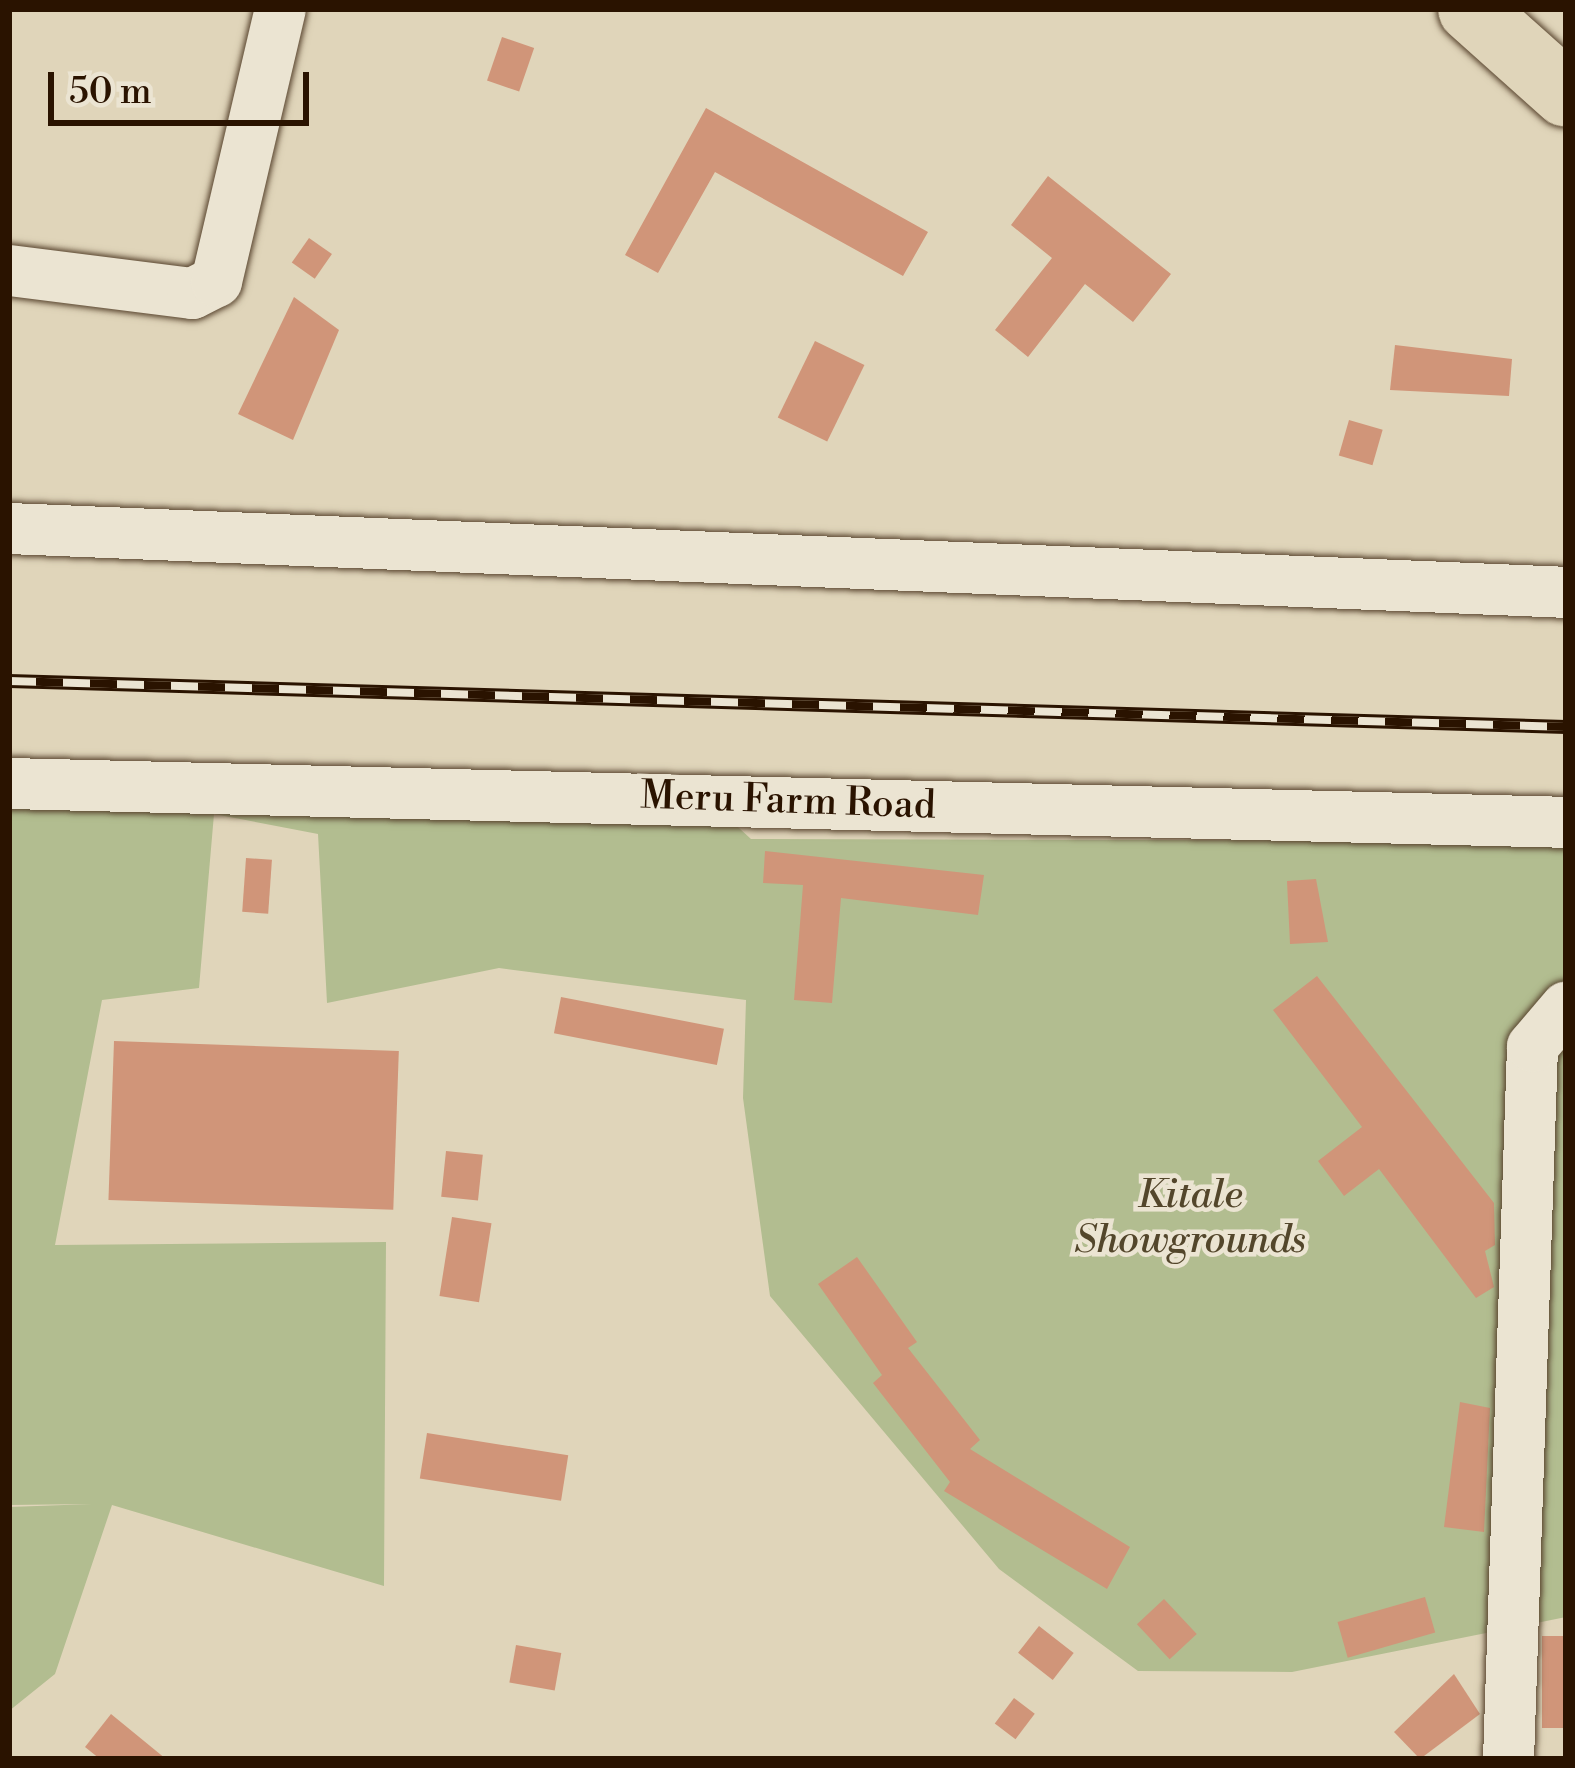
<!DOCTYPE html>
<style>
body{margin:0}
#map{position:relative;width:1575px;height:1768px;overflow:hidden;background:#e0d5ba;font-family:"Libre Bodoni",serif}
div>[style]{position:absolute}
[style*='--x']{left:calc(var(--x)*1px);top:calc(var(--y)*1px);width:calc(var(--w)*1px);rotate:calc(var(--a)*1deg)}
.green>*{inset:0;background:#b2bd90}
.building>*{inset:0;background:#d09579;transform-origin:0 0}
.roads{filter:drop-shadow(0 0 3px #58442e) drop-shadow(0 0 3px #58442e)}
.minor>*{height:51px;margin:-25.5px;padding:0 25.5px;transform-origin:25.5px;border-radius:25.5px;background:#ebe4d2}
.highway>*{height:66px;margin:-33px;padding:0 33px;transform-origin:33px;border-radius:33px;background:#e0d5ba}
.rail>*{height:14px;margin-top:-7px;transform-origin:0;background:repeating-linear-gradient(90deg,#ebe4d2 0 27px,#2a1300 0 54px);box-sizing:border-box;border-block:3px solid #2a1300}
span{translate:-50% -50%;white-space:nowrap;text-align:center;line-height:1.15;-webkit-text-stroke:9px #ebe4d2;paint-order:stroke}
.street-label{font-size:39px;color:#2a1300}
.park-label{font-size:39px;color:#53462b;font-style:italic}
.frame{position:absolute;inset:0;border:12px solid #2a1300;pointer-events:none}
.scale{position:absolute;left:48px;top:72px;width:261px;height:54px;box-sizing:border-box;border:6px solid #2a1300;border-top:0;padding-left:15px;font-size:36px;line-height:42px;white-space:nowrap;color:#2a1300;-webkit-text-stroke:9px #ebe4d2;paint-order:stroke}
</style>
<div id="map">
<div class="green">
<div style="clip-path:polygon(9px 798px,728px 818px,751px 839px,1566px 841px,1566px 1617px,1292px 1672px,1138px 1671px,999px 1569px,770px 1296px,743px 1098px,746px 1000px,499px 968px,327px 1003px,318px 834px,214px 814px,199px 988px,102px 1000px,55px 1245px,386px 1242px,384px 1586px,112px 1505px,55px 1674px,9px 1711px,9px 1507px,92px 1504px,9px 1505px)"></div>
</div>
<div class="building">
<div style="left:502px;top:37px;width:34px;height:46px;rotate:19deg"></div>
<div style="clip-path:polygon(706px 108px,928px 232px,903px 276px,715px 172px,658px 273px,625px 255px)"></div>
<div style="clip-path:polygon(1048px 176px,1171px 274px,1133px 322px,1085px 284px,1028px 357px,995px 330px,1052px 258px,1011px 225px)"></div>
<div style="left:309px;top:238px;width:28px;height:30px;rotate:35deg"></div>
<div style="clip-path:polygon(294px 297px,339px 330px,293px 440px,238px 414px)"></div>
<div style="left:815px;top:341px;width:55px;height:85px;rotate:26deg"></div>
<div style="clip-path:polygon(1395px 345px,1512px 359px,1509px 396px,1390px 390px)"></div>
<div style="left:1349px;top:420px;width:35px;height:37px;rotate:16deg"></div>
<div style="clip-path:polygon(765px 851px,984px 875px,978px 915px,841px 898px,832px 1003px,794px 1000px,803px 885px,763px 883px)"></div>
<div style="left:246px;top:858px;width:26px;height:54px;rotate:4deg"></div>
<div style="clip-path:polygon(1316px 879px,1328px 942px,1290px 944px,1287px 881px)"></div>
<div style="clip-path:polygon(1317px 976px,1494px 1203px,1495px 1245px,1485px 1251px,1494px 1287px,1476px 1298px,1379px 1169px,1344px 1196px,1318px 1161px,1362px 1127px,1273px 1010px)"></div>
<div style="left:561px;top:997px;width:166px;height:37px;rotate:11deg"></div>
<div style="left:114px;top:1041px;width:285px;height:159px;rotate:2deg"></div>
<div style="left:446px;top:1151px;width:37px;height:46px;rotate:6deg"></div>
<div style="left:452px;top:1217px;width:40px;height:80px;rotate:9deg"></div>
<div style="clip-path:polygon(857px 1257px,917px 1342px,908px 1348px,980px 1440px,970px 1449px,1130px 1547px,1107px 1589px,944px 1491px,950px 1482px,873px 1383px,882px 1375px,818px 1284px)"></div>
<div style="clip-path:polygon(1460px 1402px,1490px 1408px,1484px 1532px,1444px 1527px)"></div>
<div style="left:427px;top:1433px;width:143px;height:46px;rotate:9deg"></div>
<div style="left:1425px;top:1597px;width:37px;height:91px;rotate:74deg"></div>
<div style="left:1164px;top:1599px;width:48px;height:37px;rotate:47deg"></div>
<div style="left:1039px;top:1626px;width:44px;height:34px;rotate:38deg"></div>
<div style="left:1566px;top:1636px;width:92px;height:24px;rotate:90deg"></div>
<div style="left:516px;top:1645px;width:46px;height:38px;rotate:10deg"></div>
<div style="clip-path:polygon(1454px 1674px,1480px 1714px,1420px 1759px,1394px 1732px)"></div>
<div style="left:1014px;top:1698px;width:26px;height:32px;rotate:37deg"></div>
<div style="clip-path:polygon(111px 1714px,166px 1759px,100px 1759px,85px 1747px)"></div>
</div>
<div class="roads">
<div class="minor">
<div style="--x:9;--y:270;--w:184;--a:7.2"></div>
<div style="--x:192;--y:293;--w:27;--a:-27"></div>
<div style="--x:216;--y:281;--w:279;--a:-76.8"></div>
<div style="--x:9;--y:528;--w:1558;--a:2.35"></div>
<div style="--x:9;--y:783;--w:1557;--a:1.43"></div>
<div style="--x:1508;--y:1759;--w:713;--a:-88.07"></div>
<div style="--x:1532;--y:1046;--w:52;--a:-49.6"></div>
</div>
<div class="highway">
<div style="--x:1471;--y:9;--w:127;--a:41.8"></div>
</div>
</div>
<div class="rail">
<div style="--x:9;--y:681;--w:1558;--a:1.69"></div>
</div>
<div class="street-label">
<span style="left:788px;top:802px;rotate:2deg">Meru Farm Road</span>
</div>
<div class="park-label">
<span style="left:1190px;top:1219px">Kitale<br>Showgrounds</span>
</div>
<div class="frame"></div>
<div class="scale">50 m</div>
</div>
